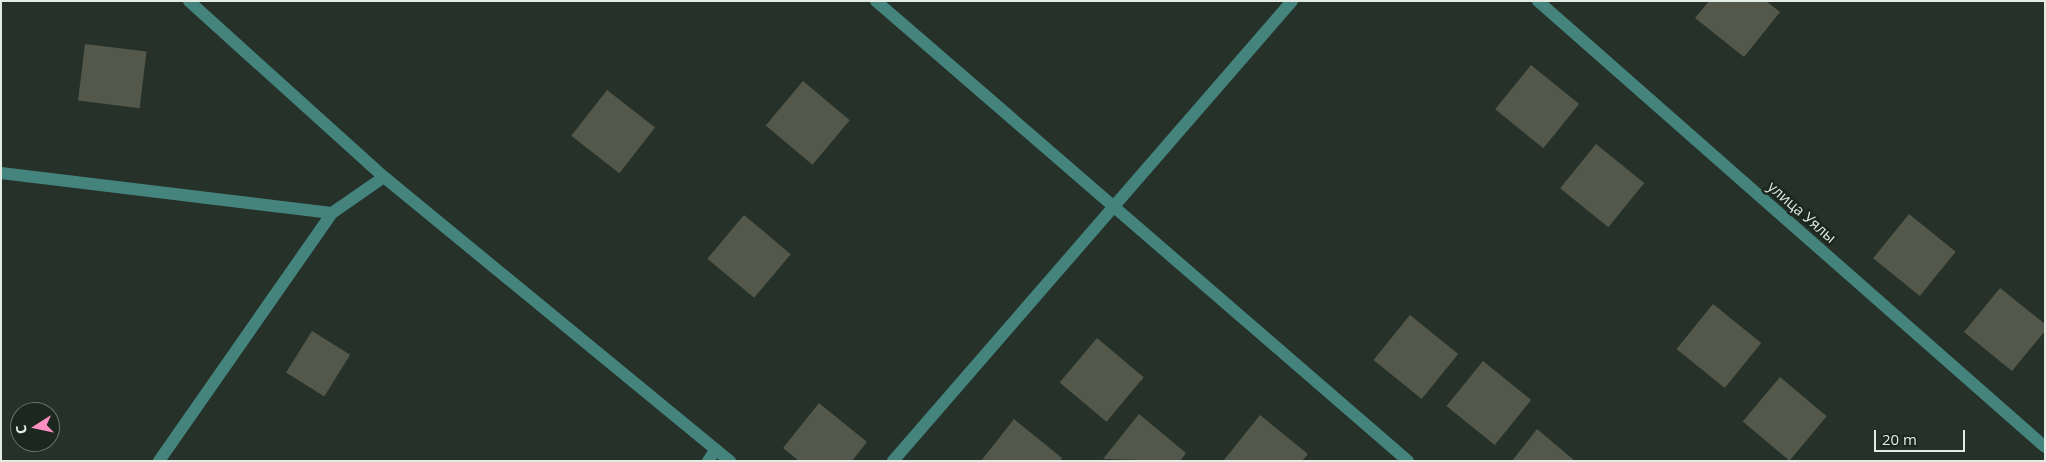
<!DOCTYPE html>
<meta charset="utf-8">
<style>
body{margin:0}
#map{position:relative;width:2046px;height:462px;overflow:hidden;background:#253129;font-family:"Open Sans",sans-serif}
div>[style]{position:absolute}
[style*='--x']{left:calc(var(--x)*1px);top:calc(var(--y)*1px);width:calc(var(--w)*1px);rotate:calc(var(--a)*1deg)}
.building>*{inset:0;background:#53584a;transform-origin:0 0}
.minor>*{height:12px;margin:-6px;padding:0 6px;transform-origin:6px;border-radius:6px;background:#44847d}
span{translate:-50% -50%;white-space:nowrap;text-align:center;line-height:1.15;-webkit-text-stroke:5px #1c271f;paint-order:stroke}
.street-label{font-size:15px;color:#e3ebe5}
.frame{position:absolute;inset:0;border:2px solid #e3ebe5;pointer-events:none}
.north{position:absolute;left:10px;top:402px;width:50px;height:50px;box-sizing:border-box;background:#1c271f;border:1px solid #6c756e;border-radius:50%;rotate:260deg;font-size:14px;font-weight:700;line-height:20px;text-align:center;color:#e3ebe5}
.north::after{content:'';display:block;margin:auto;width:18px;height:22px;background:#fc8fc2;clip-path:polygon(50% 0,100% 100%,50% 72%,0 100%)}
.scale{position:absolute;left:1874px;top:430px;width:91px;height:22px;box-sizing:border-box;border:2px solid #e3ebe5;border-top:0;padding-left:6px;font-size:15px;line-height:18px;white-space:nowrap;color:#e3ebe5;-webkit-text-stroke:4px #1c271f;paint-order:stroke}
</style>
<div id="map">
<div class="building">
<div style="clip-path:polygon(1709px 1px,1766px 1px,1780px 12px,1744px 57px,1695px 18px)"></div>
<div style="left:85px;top:44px;width:62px;height:57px;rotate:7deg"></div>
<div style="left:1531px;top:65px;width:62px;height:57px;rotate:39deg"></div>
<div style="left:803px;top:81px;width:61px;height:58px;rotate:40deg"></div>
<div style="left:607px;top:90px;width:61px;height:58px;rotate:38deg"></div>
<div style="left:1596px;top:144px;width:62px;height:57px;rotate:39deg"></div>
<div style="left:1909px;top:214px;width:60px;height:57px;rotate:39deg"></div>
<div style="left:744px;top:215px;width:61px;height:57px;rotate:40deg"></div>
<div style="clip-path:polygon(2000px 288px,2045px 324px,2045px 331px,2012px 371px,1964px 332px)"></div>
<div style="left:1713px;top:304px;width:62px;height:58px;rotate:39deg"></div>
<div style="left:1410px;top:315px;width:62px;height:58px;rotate:39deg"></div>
<div style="left:312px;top:331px;width:45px;height:49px;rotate:32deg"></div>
<div style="left:1097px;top:338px;width:61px;height:58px;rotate:40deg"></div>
<div style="left:1483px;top:361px;width:62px;height:58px;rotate:39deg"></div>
<div style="left:1780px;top:377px;width:61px;height:58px;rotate:40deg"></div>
<div style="clip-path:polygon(819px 403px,867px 442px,852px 461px,799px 461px,783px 448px)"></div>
<div style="clip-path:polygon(1139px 414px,1186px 453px,1180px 461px,1103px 459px)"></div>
<div style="clip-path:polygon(1260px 415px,1308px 454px,1302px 461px,1224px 460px)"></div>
<div style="clip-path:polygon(1014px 419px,1062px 458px,1060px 461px,981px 461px)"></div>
<div style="clip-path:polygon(1537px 429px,1575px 461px,1512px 461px)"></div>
</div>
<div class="minor">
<div style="--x:189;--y:1;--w:263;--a:42.1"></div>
<div style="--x:384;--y:177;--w:448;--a:39.4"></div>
<div style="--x:876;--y:1;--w:703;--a:40.85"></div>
<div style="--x:1538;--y:1;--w:675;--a:41.34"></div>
<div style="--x:1;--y:173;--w:333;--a:6.9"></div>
<div style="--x:159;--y:461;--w:302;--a:-55.1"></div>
<div style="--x:332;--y:213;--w:63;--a:-34.7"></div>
<div style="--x:708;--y:461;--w:14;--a:-56"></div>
<div style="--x:893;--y:461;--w:609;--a:-49.06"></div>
</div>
<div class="street-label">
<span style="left:1802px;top:212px;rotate:41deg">улица Уялы</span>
</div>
<div class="frame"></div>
<div class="north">С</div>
<div class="scale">20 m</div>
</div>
